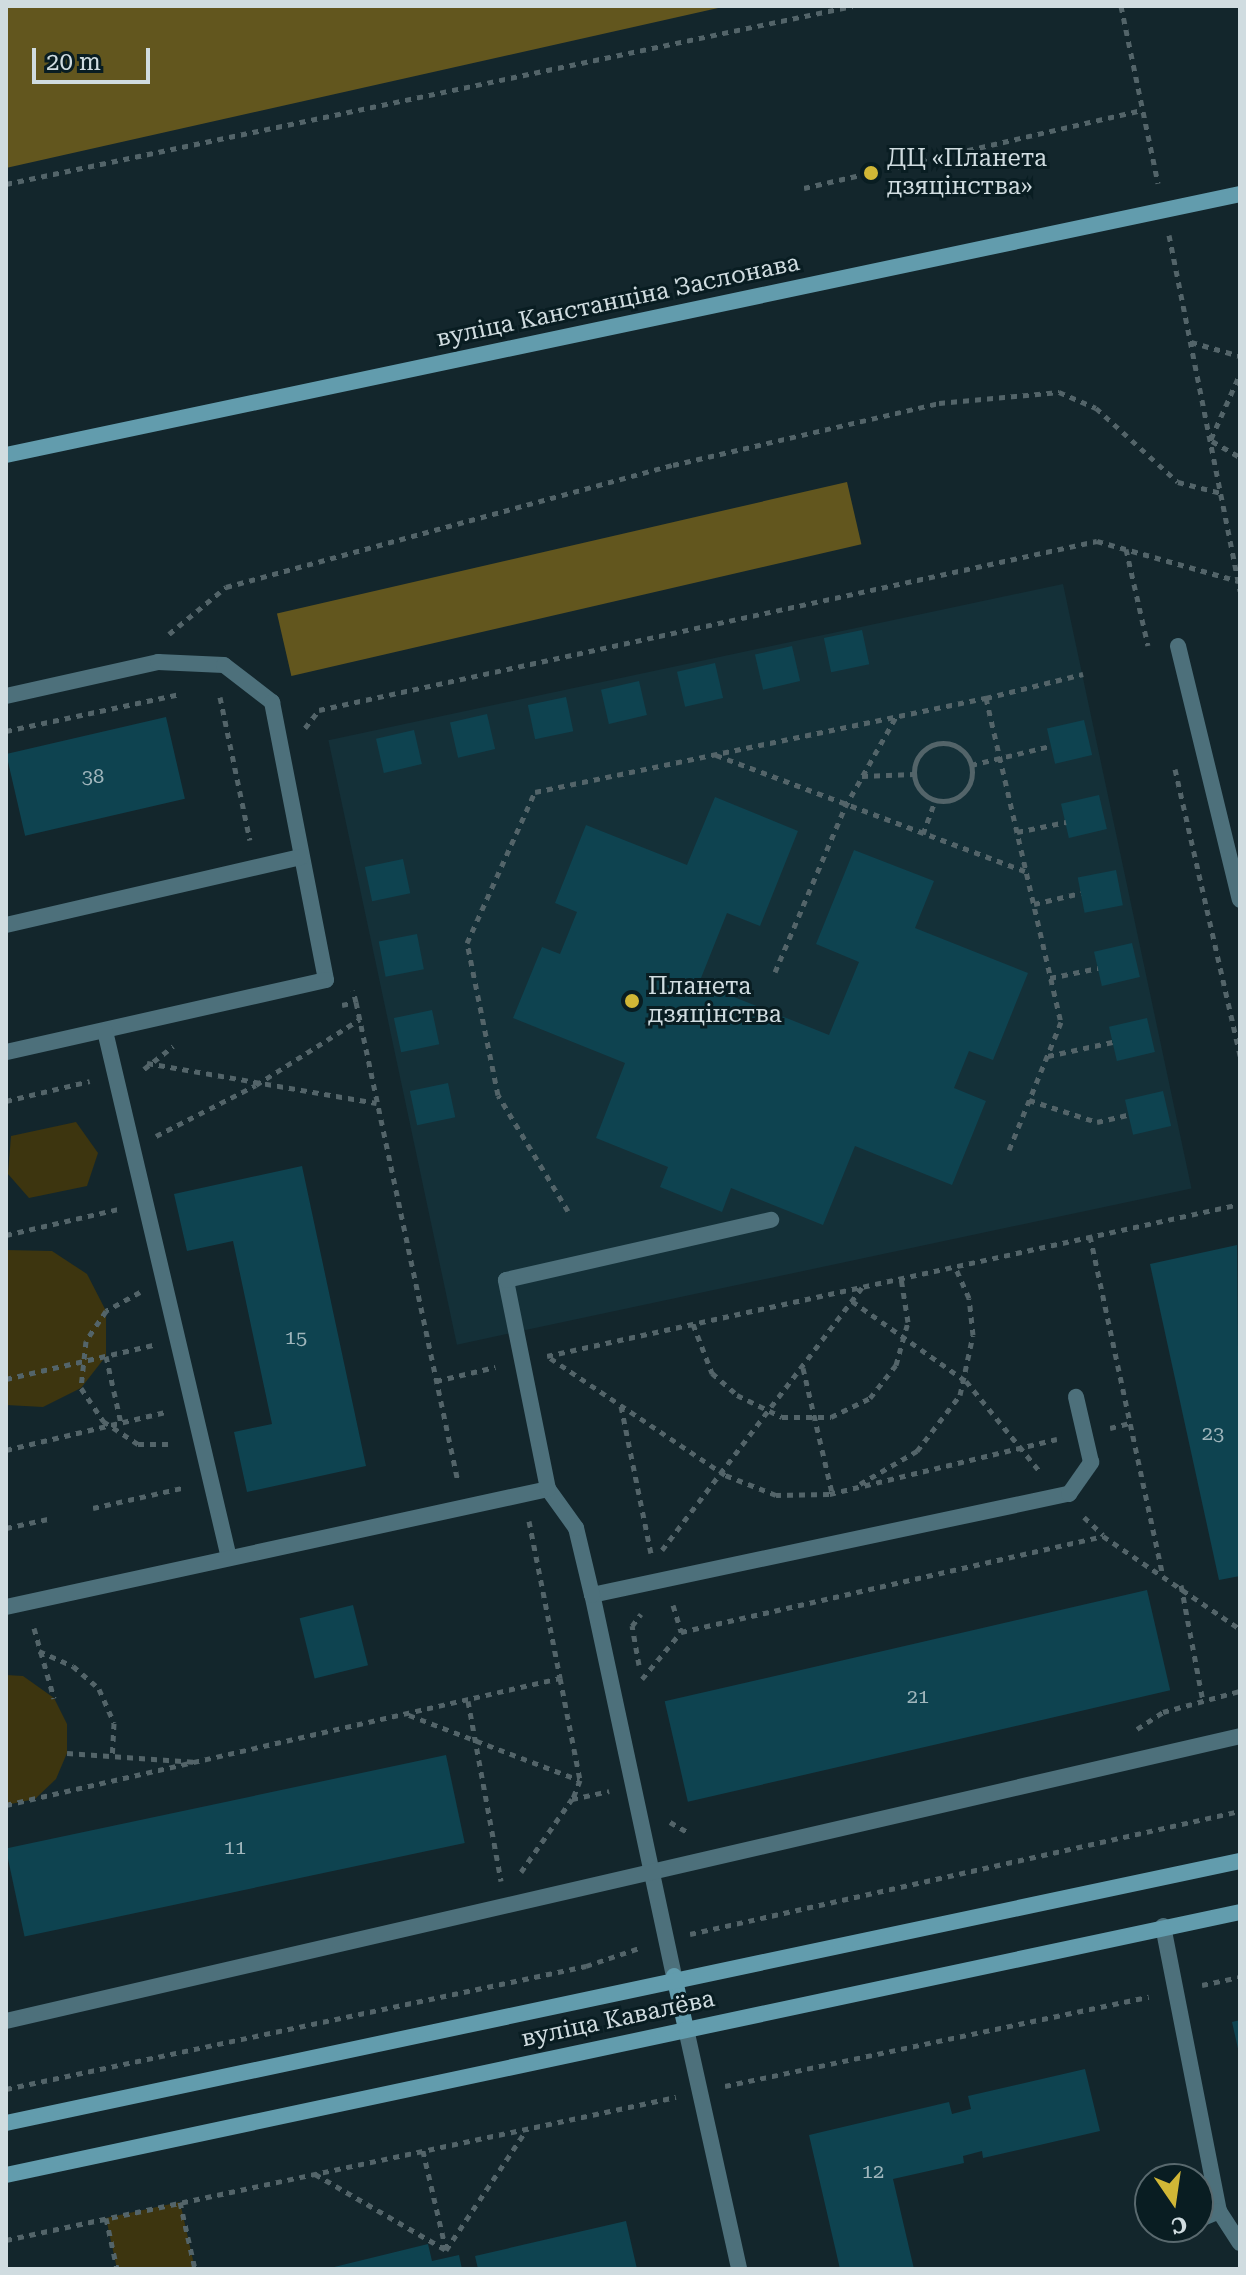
<!DOCTYPE html>
<meta charset="utf-8">
<style>
body{margin:0}
#map{position:relative;width:1246px;height:2275px;overflow:hidden;background:#13262c;font-family:"Roboto Serif",serif}
div>[style]{position:absolute}
[style*='--x']{left:calc(var(--x)*1px);top:calc(var(--y)*1px);width:calc(var(--w)*1px);rotate:calc(var(--a)*1deg)}
.built>*{inset:0;background:#143038;transform-origin:0 0}
.green>*{inset:0;background:#3d350f}
.forest>*{inset:0;background:#62561e;transform-origin:0 0}
.building>*{inset:0;background:#0e4350;transform-origin:0 0}
.path>*{height:5px;margin-top:-2.5px;transform-origin:0;background:repeating-linear-gradient(90deg,#536469 0 6px,transparent 0 12px)}
.path>.ring{margin:-2.5px;padding:0;box-sizing:content-box;background:none;border:5px solid #536469;border-radius:50%}
.lane>*{height:16px;margin:-8px;padding:0 8px;transform-origin:8px;border-radius:8px;background:#4d707b}
.secondary>*{height:16px;margin:-8px;padding:0 8px;transform-origin:8px;border-radius:8px;background:#629cad}
.dots>*{width:22px;height:22px;translate:-50% -50%;box-sizing:border-box;border:4px solid #091d22;border-radius:50%}
span{translate:-50% -50%;white-space:nowrap;text-align:center;line-height:1.15;-webkit-text-stroke:6px #091d22;paint-order:stroke}
.number-label{font-size:20px;color:#a0b6bc}
.number-label span{-webkit-text-stroke-width:0}
.poi-label{font-size:24px;color:#d0dce0}
.left{translate:0 -50%;text-align:left}
.street-label{font-size:24px;color:#d0dce0}
.frame{position:absolute;inset:0;border:8px solid #d0dce0;pointer-events:none}
.north{position:absolute;left:1134px;top:2163px;width:80px;height:80px;box-sizing:border-box;background:#091d22;border:2px solid #59696e;border-radius:50%;rotate:167deg;font-size:22px;font-weight:700;line-height:32px;text-align:center;color:#d0dce0}
.north::after{content:'';display:block;margin:auto;width:28px;height:36px;background:#d1b736;clip-path:polygon(50% 0,100% 100%,50% 72%,0 100%)}
.scale{position:absolute;left:32px;top:48px;width:118px;height:36px;box-sizing:border-box;border:4px solid #d0dce0;border-top:0;padding-left:10px;font-size:24px;line-height:28px;white-space:nowrap;color:#d0dce0;-webkit-text-stroke:6px #091d22;paint-order:stroke}
</style>
<div id="map">
<div class="built">
<div style="left:1063px;top:584px;width:618px;height:751px;rotate:78deg"></div>
</div>
<div class="green">
<div style="clip-path:polygon(76px 1122px,98px 1153px,87px 1186px,29px 1198px,8px 1174px,11px 1136px)"></div>
<div style="clip-path:polygon(6px 1250px,52px 1251px,87px 1274px,106px 1311px,106px 1356px,81px 1388px,43px 1407px,6px 1405px)"></div>
<div style="clip-path:polygon(6px 1675px,23px 1676px,54px 1698px,67px 1724px,67px 1753px,56px 1779px,35px 1799px,6px 1805px)"></div>
<div style="clip-path:polygon(180px 2202px,195px 2269px,117px 2269px,106px 2218px)"></div>
</div>
<div class="forest">
<div style="clip-path:polygon(6px 6px,727px 6px,6px 168px)"></div>
<div style="left:847px;top:482px;width:64px;height:585px;rotate:77deg"></div>
</div>
<div class="building">
<div style="left:862px;top:630px;width:35px;height:39px;rotate:78deg"></div>
<div style="left:792px;top:646px;width:36px;height:38px;rotate:77deg"></div>
<div style="left:715px;top:663px;width:36px;height:39px;rotate:77deg"></div>
<div style="left:639px;top:681px;width:35px;height:39px;rotate:77deg"></div>
<div style="left:566px;top:697px;width:35px;height:39px;rotate:78deg"></div>
<div style="left:487px;top:714px;width:36px;height:38px;rotate:77deg"></div>
<div style="left:166px;top:717px;width:84px;height:164px;rotate:77deg"></div>
<div style="left:1084px;top:720px;width:36px;height:38px;rotate:77deg"></div>
<div style="left:414px;top:730px;width:35px;height:39px;rotate:77deg"></div>
<div style="left:1099px;top:795px;width:35px;height:39px;rotate:77deg"></div>
<div style="clip-path:polygon(715px 797px,798px 831px,760px 926px,727px 913px,699px 983px,829px 1035px,859px 962px,816px 944px,854px 850px,934px 881px,915px 928px,1028px 973px,993px 1060px,969px 1051px,954px 1088px,986px 1101px,952px 1185px,855px 1146px,823px 1225px,731px 1188px,722px 1212px,660px 1187px,668px 1167px,596px 1138px,625px 1063px,513px 1018px,542px 947px,560px 954px,577px 912px,555px 903px,586px 825px,687px 865px)"></div>
<div style="left:403px;top:859px;width:35px;height:39px;rotate:78deg"></div>
<div style="left:1116px;top:870px;width:36px;height:39px;rotate:79deg"></div>
<div style="left:417px;top:934px;width:36px;height:39px;rotate:79deg"></div>
<div style="left:1132px;top:943px;width:35px;height:39px;rotate:77deg"></div>
<div style="left:432px;top:1010px;width:35px;height:39px;rotate:78deg"></div>
<div style="left:1147px;top:1018px;width:35px;height:39px;rotate:77deg"></div>
<div style="left:448px;top:1083px;width:35px;height:39px;rotate:78deg"></div>
<div style="left:1163px;top:1091px;width:36px;height:39px;rotate:77deg"></div>
<div style="clip-path:polygon(302px 1166px,366px 1466px,247px 1492px,234px 1432px,272px 1424px,233px 1241px,187px 1251px,174px 1194px)"></div>
<div style="clip-path:polygon(1237px 1245px,1240px 1576px,1219px 1580px,1150px 1264px)"></div>
<div style="left:1147px;top:1590px;width:103px;height:495px;rotate:77deg"></div>
<div style="left:353px;top:1605px;width:62px;height:55px;rotate:76deg"></div>
<div style="left:446px;top:1755px;width:90px;height:450px;rotate:78deg"></div>
<div style="clip-path:polygon(1240px 2020px,1240px 2053px,1239px 2053px,1232px 2022px)"></div>
<div style="clip-path:polygon(1085px 2069px,1100px 2131px,983px 2158px,982px 2151px,963px 2156px,964px 2163px,893px 2179px,914px 2269px,840px 2269px,809px 2135px,949px 2102px,952px 2114px,971px 2109px,968px 2096px)"></div>
<div style="clip-path:polygon(626px 2221px,637px 2269px,478px 2269px,475px 2256px)"></div>
<div style="clip-path:polygon(428px 2244px,432px 2261px,459px 2255px,462px 2269px,326px 2269px)"></div>
</div>
<div class="path">
<div style="--x:1121;--y:6;--w:181;--a:78.2"></div>
<div style="--x:6;--y:184;--w:865;--a:-11.88"></div>
<div style="--x:804;--y:188;--w:347;--a:-13"></div>
<div style="--x:1169;--y:235;--w:363;--a:78.7"></div>
<div style="--x:1191;--y:342;--w:51;--a:15.9"></div>
<div style="--x:1211;--y:439;--w:71;--a:-66"></div>
<div style="--x:1212;--y:441;--w:32;--a:30"></div>
<div style="--x:1126;--y:549;--w:99;--a:77.2"></div>
<div style="--x:169;--y:634;--w:74;--a:-39.5"></div>
<div style="--x:226;--y:587;--w:463;--a:-15.3"></div>
<div style="--x:673;--y:465;--w:273;--a:-13.1"></div>
<div style="--x:939;--y:403;--w:121;--a:-5.2"></div>
<div style="--x:1059;--y:392;--w:40;--a:23.4"></div>
<div style="--x:1096;--y:408;--w:110;--a:42.1"></div>
<div style="--x:1178;--y:482;--w:44;--a:14.3"></div>
<div style="--x:220;--y:697;--w:146;--a:78.2"></div>
<div style="--x:986;--y:698;--w:100;--a:-13.9"></div>
<div style="--x:305;--y:728;--w:23;--a:-52"></div>
<div style="--x:319;--y:710;--w:796;--a:-12.26"></div>
<div style="--x:1097;--y:541;--w:147;--a:15.8"></div>
<div style="--x:6;--y:731;--w:178;--a:-12"></div>
<div class="ring" style="left:914px;top:743px;width:53px;height:53px"></div>
<div style="--x:716;--y:755;--w:330;--a:20.6"></div>
<div style="--x:971;--y:765;--w:81;--a:-13.5"></div>
<div style="--x:1175;--y:769;--w:294;--a:77.2"></div>
<div style="--x:862;--y:776;--w:52;--a:-2.2"></div>
<div style="--x:1017;--y:832;--w:50;--a:-11.5"></div>
<div style="--x:923;--y:834;--w:35;--a:-70"></div>
<div style="--x:1034;--y:904;--w:48;--a:-13.2"></div>
<div style="--x:775;--y:972;--w:179;--a:-67"></div>
<div style="--x:845;--y:807;--w:103;--a:-60.5"></div>
<div style="--x:1050;--y:978;--w:49;--a:-11.8"></div>
<div style="--x:356;--y:1002;--w:491;--a:78"></div>
<div style="--x:342;--y:1005;--w:14;--a:-12"></div>
<div style="--x:356;--y:1002;--w:12;--a:-104"></div>
<div style="--x:1048;--y:1056;--w:66;--a:-12.3"></div>
<div style="--x:147;--y:1063;--w:233;--a:9.9"></div>
<div style="--x:144;--y:1069;--w:37;--a:-38"></div>
<div style="--x:1029;--y:1100;--w:71;--a:17.9"></div>
<div style="--x:1097;--y:1122;--w:32;--a:-13"></div>
<div style="--x:6;--y:1101;--w:86;--a:-13.4"></div>
<div style="--x:156;--y:1136;--w:112;--a:-27"></div>
<div style="--x:256;--y:1085;--w:123;--a:-32.4"></div>
<div style="--x:568;--y:1211;--w:135;--a:-121.1"></div>
<div style="--x:498;--y:1095;--w:155;--a:-101.5"></div>
<div style="--x:467;--y:943;--w:166;--a:-65.8"></div>
<div style="--x:535;--y:792;--w:461;--a:-11.8"></div>
<div style="--x:986;--y:698;--w:333;--a:77"></div>
<div style="--x:1061;--y:1022;--w:138;--a:112.1"></div>
<div style="--x:6;--y:1235;--w:116;--a:-13"></div>
<div style="--x:1090;--y:1236;--w:345;--a:77.9"></div>
<div style="--x:140;--y:1292;--w:39;--a:151"></div>
<div style="--x:106;--y:1311;--w:36;--a:124"></div>
<div style="--x:86;--y:1341;--w:47;--a:96.1"></div>
<div style="--x:81;--y:1388;--w:40;--a:56"></div>
<div style="--x:103;--y:1421;--w:42;--a:33.3"></div>
<div style="--x:138;--y:1444;--w:35;--a:0"></div>
<div style="--x:852;--y:1301;--w:139;--a:35.1"></div>
<div style="--x:966;--y:1381;--w:119;--a:50.8"></div>
<div style="--x:693;--y:1324;--w:53;--a:68.8"></div>
<div style="--x:712;--y:1373;--w:33;--a:41"></div>
<div style="--x:737;--y:1395;--w:50;--a:26.1"></div>
<div style="--x:782;--y:1417;--w:49;--a:0"></div>
<div style="--x:831;--y:1417;--w:43;--a:-26"></div>
<div style="--x:870;--y:1398;--w:42;--a:-51.8"></div>
<div style="--x:896;--y:1365;--w:45;--a:-74.4"></div>
<div style="--x:908;--y:1322;--w:45;--a:-99"></div>
<div style="--x:106;--y:1356;--w:69;--a:77.4"></div>
<div style="--x:803;--y:1368;--w:128;--a:76.9"></div>
<div style="--x:6;--y:1379;--w:151;--a:-13"></div>
<div style="--x:436;--y:1381;--w:61;--a:-13.3"></div>
<div style="--x:621;--y:1406;--w:150;--a:78.5"></div>
<div style="--x:1110;--y:1428;--w:21;--a:-14"></div>
<div style="--x:1057;--y:1439;--w:235;--a:166.4"></div>
<div style="--x:829;--y:1494;--w:53;--a:178.9"></div>
<div style="--x:776;--y:1495;--w:55;--a:-158.6"></div>
<div style="--x:725;--y:1475;--w:214;--a:-146.2"></div>
<div style="--x:547;--y:1356;--w:709;--a:-12.37"></div>
<div style="--x:6;--y:1450;--w:164;--a:-13.4"></div>
<div style="--x:860;--y:1484;--w:66;--a:-30.1"></div>
<div style="--x:917;--y:1451;--w:71;--a:-52.5"></div>
<div style="--x:960;--y:1395;--w:61;--a:-77.8"></div>
<div style="--x:973;--y:1335;--w:37;--a:-96"></div>
<div style="--x:969;--y:1298;--w:35;--a:-114"></div>
<div style="--x:93;--y:1508;--w:95;--a:-12.7"></div>
<div style="--x:1084;--y:1517;--w:26;--a:43"></div>
<div style="--x:529;--y:1521;--w:160;--a:78.8"></div>
<div style="--x:6;--y:1528;--w:43;--a:-12.1"></div>
<div style="--x:662;--y:1550;--w:330;--a:-52.7"></div>
<div style="--x:1181;--y:1585;--w:118;--a:79.3"></div>
<div style="--x:673;--y:1605;--w:28;--a:73"></div>
<div style="--x:34;--y:1628;--w:73;--a:74.1"></div>
<div style="--x:39;--y:1651;--w:37;--a:24"></div>
<div style="--x:73;--y:1666;--w:35;--a:41"></div>
<div style="--x:99;--y:1689;--w:37;--a:66"></div>
<div style="--x:114;--y:1723;--w:35;--a:93"></div>
<div style="--x:639;--y:1665;--w:40;--a:-100"></div>
<div style="--x:632;--y:1626;--w:15;--a:-53"></div>
<div style="--x:642;--y:1679;--w:61;--a:-50.3"></div>
<div style="--x:681;--y:1632;--w:433;--a:-12.8"></div>
<div style="--x:1103;--y:1536;--w:166;--a:34.2"></div>
<div style="--x:468;--y:1701;--w:183;--a:79.6"></div>
<div style="--x:409;--y:1715;--w:182;--a:20.9"></div>
<div style="--x:1137;--y:1729;--w:31;--a:-33"></div>
<div style="--x:1163;--y:1712;--w:80;--a:-15.3"></div>
<div style="--x:67;--y:1753;--w:130;--a:4"></div>
<div style="--x:6;--y:1805;--w:568;--a:-12.91"></div>
<div style="--x:560;--y:1678;--w:104;--a:78.9"></div>
<div style="--x:580;--y:1780;--w:19;--a:111"></div>
<div style="--x:670;--y:1822;--w:22;--a:30"></div>
<div style="--x:521;--y:1872;--w:89;--a:-55.1"></div>
<div style="--x:572;--y:1799;--w:38;--a:-12"></div>
<div style="--x:690;--y:1934;--w:564;--a:-12.61"></div>
<div style="--x:1202;--y:1985;--w:39;--a:-12"></div>
<div style="--x:725;--y:2086;--w:433;--a:-11.9"></div>
<div style="--x:6;--y:2089;--w:593;--a:-11.97"></div>
<div style="--x:586;--y:1966;--w:59;--a:-18.7"></div>
<div style="--x:315;--y:2174;--w:151;--a:30.1"></div>
<div style="--x:446;--y:2250;--w:102;--a:-103.1"></div>
<div style="--x:180;--y:2202;--w:69;--a:77.4"></div>
<div style="--x:106;--y:2218;--w:52;--a:77.8"></div>
<div style="--x:6;--y:2240;--w:685;--a:-12.05"></div>
<div style="--x:446;--y:2250;--w:146;--a:-56.2"></div>
</div>
<div class="lane">
<div style="--x:1178;--y:646;--w:261;--a:76.3"></div>
<div style="--x:6;--y:696;--w:156;--a:-12.6"></div>
<div style="--x:158;--y:662;--w:66;--a:2.6"></div>
<div style="--x:224;--y:665;--w:61;--a:37.6"></div>
<div style="--x:272;--y:702;--w:283;--a:79"></div>
<div style="--x:326;--y:980;--w:328;--a:167.3"></div>
<div style="--x:6;--y:925;--w:303;--a:-13"></div>
<div style="--x:105;--y:1031;--w:541;--a:76.76"></div>
<div style="--x:592;--y:1595;--w:488;--a:-12"></div>
<div style="--x:1069;--y:1494;--w:39;--a:-55"></div>
<div style="--x:1091;--y:1462;--w:67;--a:-103"></div>
<div style="--x:6;--y:1607;--w:555;--a:-12.28"></div>
<div style="--x:1163;--y:1926;--w:290;--a:78.9"></div>
<div style="--x:1219;--y:2211;--w:38;--a:57"></div>
<div style="--x:674;--y:1976;--w:390;--a:-102.1"></div>
<div style="--x:592;--y:1595;--w:69;--a:-103.4"></div>
<div style="--x:576;--y:1528;--w:48;--a:-125.7"></div>
<div style="--x:548;--y:1489;--w:213;--a:-101.4"></div>
<div style="--x:506;--y:1280;--w:272;--a:-12.8"></div>
<div style="--x:6;--y:2021;--w:1266;--a:-13"></div>
<div style="--x:686;--y:2029;--w:246;--a:77.5"></div>
<div style="--x:1198;--y:2220;--w:23;--a:-23"></div>
<div style="--x:1176;--y:2229;--w:5;--a:-22"></div>
</div>
<div class="secondary">
<div style="--x:6;--y:455;--w:1261;--a:-11.94"></div>
<div style="--x:674;--y:1976;--w:54;--a:77.2"></div>
<div style="--x:6;--y:2123;--w:1262;--a:-11.99"></div>
<div style="--x:6;--y:2175;--w:1262;--a:-12.03"></div>
</div>
<div class="dots">
<div style="left:871px;top:173px;background:#d1b736"></div>
<div style="left:632px;top:1001px;background:#d1b736"></div>
</div>
<div class="number-label">
<span style="left:93px;top:776px">38</span>
<span style="left:296px;top:1337px">15</span>
<span style="left:1213px;top:1433px">23</span>
<span style="left:918px;top:1696px">21</span>
<span style="left:235px;top:1847px">11</span>
<span style="left:873px;top:2171px">12</span>
</div>
<div class="poi-label">
<span class="left" style="left:887px;top:173px">ДЦ «Планета<br>дзяцінства»</span>
<span class="left" style="left:648px;top:1001px">Планета<br>дзяцінства</span>
</div>
<div class="street-label">
<span style="left:618px;top:301px;rotate:-12deg">вуліца Канстанціна Заслонава</span>
<span style="left:618px;top:2019px;rotate:-12deg">вуліца Кавалёва</span>
</div>
<div class="frame"></div>
<div class="north">С</div>
<div class="scale">20 m</div>
</div>
